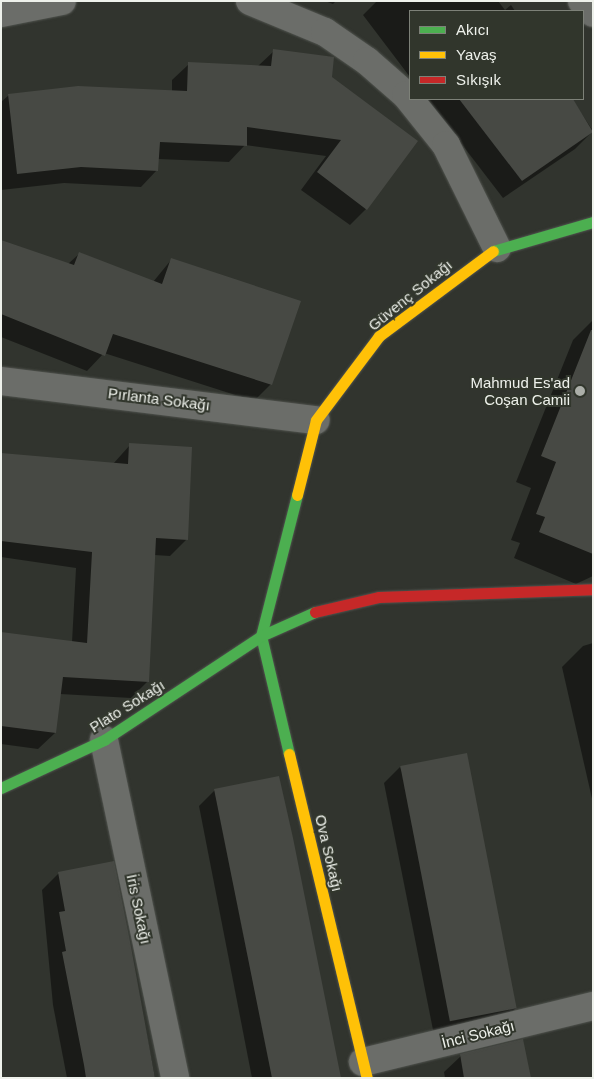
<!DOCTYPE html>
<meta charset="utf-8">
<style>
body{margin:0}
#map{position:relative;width:594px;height:1079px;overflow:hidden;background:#31342e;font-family:Arial,sans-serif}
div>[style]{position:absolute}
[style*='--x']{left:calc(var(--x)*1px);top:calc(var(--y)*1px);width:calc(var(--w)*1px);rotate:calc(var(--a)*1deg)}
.shadow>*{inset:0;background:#0007}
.building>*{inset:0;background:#474944;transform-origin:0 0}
.roads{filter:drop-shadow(0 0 1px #50534e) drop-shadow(0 0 1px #50534e)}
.street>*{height:28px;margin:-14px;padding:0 14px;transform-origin:14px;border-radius:14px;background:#6b6d69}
.fast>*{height:11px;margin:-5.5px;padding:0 5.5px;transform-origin:5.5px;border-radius:5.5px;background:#4caf50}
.slow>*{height:11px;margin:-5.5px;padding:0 5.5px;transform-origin:5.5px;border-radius:5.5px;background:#ffc107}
.jam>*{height:11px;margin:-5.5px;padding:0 5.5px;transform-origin:5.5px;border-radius:5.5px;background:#c62828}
.dots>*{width:14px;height:14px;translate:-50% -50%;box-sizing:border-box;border:2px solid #31362c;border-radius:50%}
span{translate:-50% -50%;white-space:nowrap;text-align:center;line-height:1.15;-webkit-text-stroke:4px #31362c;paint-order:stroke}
.street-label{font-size:15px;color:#eef1eb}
.poi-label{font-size:15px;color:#eef1eb}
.right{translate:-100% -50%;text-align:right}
.frame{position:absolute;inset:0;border:2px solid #eef1eb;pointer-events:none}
.legend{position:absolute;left:409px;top:10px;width:175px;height:90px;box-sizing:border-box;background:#31362c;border:1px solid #7d8178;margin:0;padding:6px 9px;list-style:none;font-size:15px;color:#eef1eb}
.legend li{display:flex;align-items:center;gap:10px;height:25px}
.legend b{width:25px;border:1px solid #7d8178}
</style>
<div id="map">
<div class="shadow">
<div style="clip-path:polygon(325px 1px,336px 1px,333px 4px)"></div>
<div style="clip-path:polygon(377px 1px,498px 1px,505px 10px,511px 5px,515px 11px,410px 11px,410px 77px,363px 15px)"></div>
<div style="clip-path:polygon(274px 51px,330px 78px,366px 209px,350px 225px,301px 190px,326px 156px,245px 145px,229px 162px,158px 159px,157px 170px,141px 187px,64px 183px,1px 190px,1px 102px,9px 95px,172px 92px,172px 80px,189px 64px,258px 66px)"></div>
<div style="clip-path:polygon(427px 99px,572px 99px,593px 131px,575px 149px,503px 198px)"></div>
<div style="clip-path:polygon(1px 241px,68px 264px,80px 253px,153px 282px,171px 260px,271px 384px,254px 401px,104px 353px,87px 371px,1px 337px)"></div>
<div style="clip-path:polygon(593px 320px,593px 576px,576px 584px,514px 558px,520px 543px,511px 540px,531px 488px,516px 482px,573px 340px)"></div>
<div style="clip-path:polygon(130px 445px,187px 539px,170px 556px,154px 555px,148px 681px,131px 698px,60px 694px,55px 733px,38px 749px,1px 744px,1px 638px,72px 642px,76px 568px,1px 557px,1px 454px,113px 464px)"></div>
<div style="clip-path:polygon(593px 643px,593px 803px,562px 667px,583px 646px)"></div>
<div style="clip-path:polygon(400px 767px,516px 1008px,499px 1025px,435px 1040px,384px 783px)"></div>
<div style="clip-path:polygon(215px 790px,340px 1078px,252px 1078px,199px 806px)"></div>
<div style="clip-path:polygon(113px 863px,155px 1078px,67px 1078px,53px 1005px,42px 890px,58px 874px)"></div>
<div style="clip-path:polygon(461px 1056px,530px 1078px,445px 1078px,444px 1072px)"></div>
</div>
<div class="building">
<div style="clip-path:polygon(273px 49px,334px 57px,332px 77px,418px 141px,367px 210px,317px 172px,341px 140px,247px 127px,247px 146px,160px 142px,158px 171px,81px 167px,17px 174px,8px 94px,78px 86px,187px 91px,188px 62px,271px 66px)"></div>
<div style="clip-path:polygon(459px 99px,573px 99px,593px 132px,522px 181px)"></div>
<div style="clip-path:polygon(1px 240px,74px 265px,79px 252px,162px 284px,171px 258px,301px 301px,272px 385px,113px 334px,105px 356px,1px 314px)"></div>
<div style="clip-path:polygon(591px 330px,593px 330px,593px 554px,539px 532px,545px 517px,536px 514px,556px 462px,541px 456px)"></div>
<div style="clip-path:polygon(129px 443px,192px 447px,188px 540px,156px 538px,149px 682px,63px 677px,56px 733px,1px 726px,1px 632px,87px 643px,92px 552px,1px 541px,1px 453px,128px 464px)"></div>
<div style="left:467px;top:753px;width:260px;height:68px;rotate:79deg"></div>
<div style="clip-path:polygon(279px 776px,293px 838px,341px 1078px,272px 1078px,214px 789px)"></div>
<div style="clip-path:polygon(114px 861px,129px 936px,155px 1078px,86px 1078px,84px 1065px,62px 952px,66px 951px,59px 912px,65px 911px,58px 872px)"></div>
<div style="clip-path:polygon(523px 1039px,531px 1078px,464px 1078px,460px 1054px)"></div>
</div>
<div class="roads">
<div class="street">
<div style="--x:250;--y:1;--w:81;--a:22.5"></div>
<div style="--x:325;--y:32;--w:51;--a:34.6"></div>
<div style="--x:367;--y:61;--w:52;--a:41.1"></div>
<div style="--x:406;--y:95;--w:64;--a:51.3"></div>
<div style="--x:446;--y:145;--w:115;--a:63.7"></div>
<div style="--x:582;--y:1;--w:16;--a:47"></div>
<div style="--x:1;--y:13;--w:62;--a:-11.1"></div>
<div style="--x:1;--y:381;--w:317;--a:7.1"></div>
<div style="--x:104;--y:740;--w:345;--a:78.1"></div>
<div style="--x:363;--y:1062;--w:237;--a:-13.7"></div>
</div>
<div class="fast">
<div style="--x:493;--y:251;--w:104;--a:-16.2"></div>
<div style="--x:289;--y:754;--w:121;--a:-103.3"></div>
<div style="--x:261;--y:636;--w:146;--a:-75.7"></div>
<div style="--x:1;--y:788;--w:114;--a:-25"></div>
<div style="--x:104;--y:740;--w:188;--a:-33.5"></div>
<div style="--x:261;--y:636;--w:59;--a:-24"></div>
</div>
<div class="slow">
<div style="--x:297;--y:495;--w:77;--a:-75.8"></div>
<div style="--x:316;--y:420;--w:105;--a:-53.1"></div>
<div style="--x:379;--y:336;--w:142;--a:-36.7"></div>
<div style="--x:289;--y:754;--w:333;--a:76.5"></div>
</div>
<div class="jam">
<div style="--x:315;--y:612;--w:66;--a:-13.2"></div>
<div style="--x:379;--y:597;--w:214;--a:-2.1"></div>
</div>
</div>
<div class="dots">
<div style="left:580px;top:391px;background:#acafa9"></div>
</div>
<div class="street-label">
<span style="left:410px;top:295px;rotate:-39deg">Güvenç Sokağı</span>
<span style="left:159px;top:399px;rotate:7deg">Pırlanta Sokağı</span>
<span style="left:127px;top:706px;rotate:-32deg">Plato Sokağı</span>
<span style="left:329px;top:853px;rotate:77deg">Ova Sokağı</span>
<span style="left:139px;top:909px;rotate:78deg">İris Sokağı</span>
<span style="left:478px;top:1034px;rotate:-14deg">İnci Sokağı</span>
</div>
<div class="poi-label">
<span class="right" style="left:570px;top:391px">Mahmud Es'ad<br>Coşan Camii</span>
</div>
<div class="frame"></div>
<ul class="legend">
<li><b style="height:6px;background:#4caf50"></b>Akıcı</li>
<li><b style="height:6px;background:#ffc107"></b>Yavaş</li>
<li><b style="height:6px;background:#c62828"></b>Sıkışık</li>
</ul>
</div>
